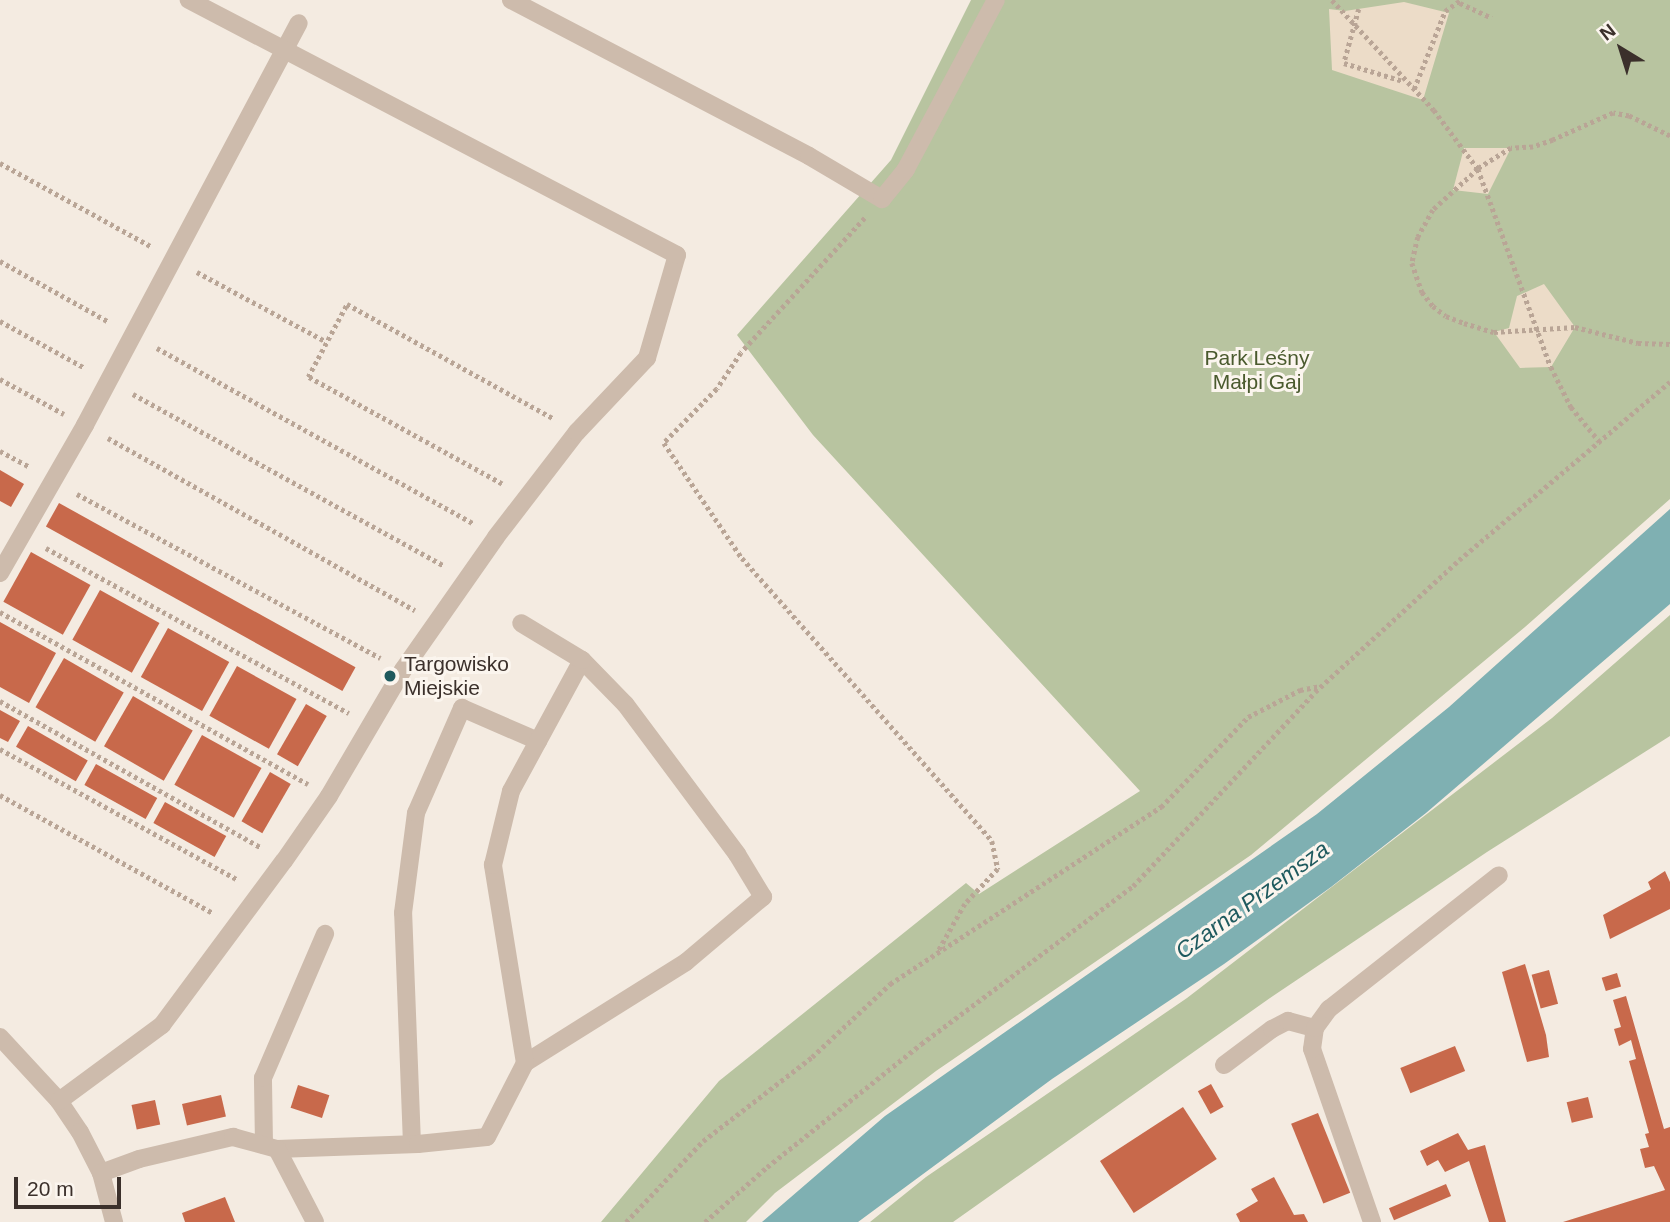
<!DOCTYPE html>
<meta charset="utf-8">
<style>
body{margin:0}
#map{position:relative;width:1670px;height:1222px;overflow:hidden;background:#f4ebe1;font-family:Arial,sans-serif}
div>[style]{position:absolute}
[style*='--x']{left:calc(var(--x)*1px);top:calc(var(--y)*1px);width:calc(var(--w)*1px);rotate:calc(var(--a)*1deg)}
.green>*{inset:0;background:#b8c4a0}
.plaza>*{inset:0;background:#ecdcc8}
.water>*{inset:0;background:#7fb0b2}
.building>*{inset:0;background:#c8694b;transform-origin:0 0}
.path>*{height:4.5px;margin-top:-2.25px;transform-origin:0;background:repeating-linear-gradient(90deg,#b9a596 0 3.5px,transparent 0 7px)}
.service>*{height:18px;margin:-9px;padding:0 9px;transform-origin:9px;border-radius:9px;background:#cdbbac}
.dots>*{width:19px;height:19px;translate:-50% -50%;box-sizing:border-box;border:4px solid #fbf5ee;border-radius:50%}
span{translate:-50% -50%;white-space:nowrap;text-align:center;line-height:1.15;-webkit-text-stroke:6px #fbf5ee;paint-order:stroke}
.park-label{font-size:21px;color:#4a5a2e}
.poi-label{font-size:21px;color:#3b302b}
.left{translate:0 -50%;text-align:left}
.water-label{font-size:23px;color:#1f5a5e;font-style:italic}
.north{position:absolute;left:1586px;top:14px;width:70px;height:70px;-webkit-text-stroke:5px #fbf5ee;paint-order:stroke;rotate:322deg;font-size:19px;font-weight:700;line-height:28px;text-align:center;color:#3b302b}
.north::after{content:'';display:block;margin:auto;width:24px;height:32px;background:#3b302b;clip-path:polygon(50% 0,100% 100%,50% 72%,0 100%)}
.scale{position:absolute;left:14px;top:1177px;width:107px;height:32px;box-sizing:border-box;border:4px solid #3b302b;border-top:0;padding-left:9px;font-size:21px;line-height:24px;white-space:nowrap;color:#3b302b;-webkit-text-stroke:5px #fbf5ee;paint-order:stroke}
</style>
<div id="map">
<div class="green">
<div style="clip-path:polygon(971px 0,1670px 0,1670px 499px,1525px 627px,1251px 855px,936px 1071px,775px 1193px,746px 1222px,601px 1222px,719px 1081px,966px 883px,979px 894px,1140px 791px,813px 435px,737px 335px,891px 160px)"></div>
<div style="clip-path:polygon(1670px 615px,1670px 736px,1487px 852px,1270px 998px,953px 1222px,870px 1222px,926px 1177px,1187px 998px,1552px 718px)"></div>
</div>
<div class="plaza">
<div style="clip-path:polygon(1404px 2px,1449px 13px,1423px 100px,1332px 70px,1329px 9px,1345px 11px)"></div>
<div style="clip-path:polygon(1464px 148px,1511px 148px,1488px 194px,1453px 190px)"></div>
<div style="clip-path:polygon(1544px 284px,1575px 327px,1551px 367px,1520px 368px,1494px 332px,1509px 328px,1517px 296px)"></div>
</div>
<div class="water">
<div style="clip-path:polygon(1670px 509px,1670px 604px,1426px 813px,1331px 887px,1224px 964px,1052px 1079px,858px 1222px,762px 1222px,885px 1116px,1317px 814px,1449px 707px)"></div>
</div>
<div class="building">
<div style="clip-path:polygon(0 470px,24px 484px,11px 507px,0 501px)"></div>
<div style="left:59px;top:503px;width:339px;height:27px;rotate:29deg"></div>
<div style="left:31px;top:552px;width:68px;height:57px;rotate:29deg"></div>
<div style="left:100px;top:590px;width:68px;height:57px;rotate:29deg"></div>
<div style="clip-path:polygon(0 622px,56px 653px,29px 703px,0 687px)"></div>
<div style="left:168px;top:628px;width:70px;height:56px;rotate:29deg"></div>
<div style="left:64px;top:658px;width:69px;height:57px;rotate:30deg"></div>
<div style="left:237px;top:666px;width:68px;height:57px;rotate:29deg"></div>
<div style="left:133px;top:696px;width:69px;height:58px;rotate:30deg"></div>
<div style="left:306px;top:704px;width:24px;height:58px;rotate:30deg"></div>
<div style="clip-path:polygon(0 710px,20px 721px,8px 742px,0 738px)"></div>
<div style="left:28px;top:726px;width:69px;height:24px;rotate:30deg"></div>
<div style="left:202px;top:735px;width:68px;height:57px;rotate:29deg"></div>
<div style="left:96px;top:764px;width:70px;height:24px;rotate:29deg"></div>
<div style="left:270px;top:772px;width:24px;height:57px;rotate:30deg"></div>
<div style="left:165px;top:802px;width:70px;height:24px;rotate:29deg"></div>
<div style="clip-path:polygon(1665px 871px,1670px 882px,1670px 909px,1610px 939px,1603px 915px,1651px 889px,1648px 882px)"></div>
<div style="clip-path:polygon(1525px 964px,1546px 1035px,1549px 1057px,1527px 1062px,1502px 972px)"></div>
<div style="left:1549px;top:970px;width:35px;height:18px;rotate:75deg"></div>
<div style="left:1617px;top:973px;width:14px;height:16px;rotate:73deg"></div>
<div style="clip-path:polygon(1626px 996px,1664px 1129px,1670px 1127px,1670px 1222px,1563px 1222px,1665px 1190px,1654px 1166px,1645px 1168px,1640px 1149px,1649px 1147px,1645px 1134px,1649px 1133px,1629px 1061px,1636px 1059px,1631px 1040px,1619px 1046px,1614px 1029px,1621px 1027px,1613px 1000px)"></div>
<div style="left:1455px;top:1046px;width:27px;height:59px;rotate:68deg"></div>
<div style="left:1211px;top:1084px;width:26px;height:15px;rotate:61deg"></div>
<div style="left:298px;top:1085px;width:33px;height:24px;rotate:18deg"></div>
<div style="left:221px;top:1095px;width:22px;height:40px;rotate:77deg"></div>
<div style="left:1588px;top:1097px;width:21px;height:22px;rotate:76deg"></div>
<div style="left:155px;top:1100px;width:25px;height:24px;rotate:78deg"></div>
<div style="left:1183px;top:1107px;width:62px;height:99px;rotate:57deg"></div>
<div style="left:1318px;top:1113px;width:86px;height:29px;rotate:68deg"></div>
<div style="clip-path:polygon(1458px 1133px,1468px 1150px,1485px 1145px,1506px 1222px,1489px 1222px,1469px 1161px,1445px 1172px,1438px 1160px,1427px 1166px,1420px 1151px)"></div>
<div style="clip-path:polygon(1274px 1177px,1294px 1215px,1304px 1214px,1308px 1222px,1240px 1222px,1236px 1214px,1258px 1201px,1251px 1189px)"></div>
<div style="left:1446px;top:1184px;width:13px;height:62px;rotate:67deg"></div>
<div style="clip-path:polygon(225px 1197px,235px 1222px,185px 1222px,182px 1213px)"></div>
</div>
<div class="path">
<div style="--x:1332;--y:0;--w:150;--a:47.2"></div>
<div style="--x:1434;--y:110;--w:74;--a:53.3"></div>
<div style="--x:1478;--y:169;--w:211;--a:69.8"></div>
<div style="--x:1551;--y:367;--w:45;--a:63.4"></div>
<div style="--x:1571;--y:407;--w:45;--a:50.4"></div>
<div style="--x:1460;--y:3;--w:35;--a:25"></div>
<div style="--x:1359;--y:9;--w:56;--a:105.5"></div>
<div style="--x:1344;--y:63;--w:62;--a:17"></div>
<div style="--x:1414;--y:89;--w:84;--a:-68.3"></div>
<div style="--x:1445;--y:11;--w:19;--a:-35"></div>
<div style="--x:1670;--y:136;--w:46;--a:-154"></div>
<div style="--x:1629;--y:116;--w:16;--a:-169"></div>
<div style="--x:1613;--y:113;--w:66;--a:155.8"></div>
<div style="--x:1553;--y:140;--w:21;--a:161"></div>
<div style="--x:1533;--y:147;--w:22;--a:177"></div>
<div style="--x:1511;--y:148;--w:39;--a:148"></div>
<div style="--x:1478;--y:169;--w:61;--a:137.7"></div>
<div style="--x:1433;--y:210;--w:31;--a:119"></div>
<div style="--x:1418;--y:237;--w:27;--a:103"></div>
<div style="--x:1412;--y:263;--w:31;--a:71"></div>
<div style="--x:1422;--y:292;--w:18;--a:52"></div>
<div style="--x:1433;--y:306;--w:16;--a:38"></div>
<div style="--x:1446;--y:316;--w:19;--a:21"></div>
<div style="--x:1464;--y:323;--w:31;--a:17"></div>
<div style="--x:1494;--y:332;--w:81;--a:-3.5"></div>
<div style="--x:1575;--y:327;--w:65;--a:14.3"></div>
<div style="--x:1638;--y:343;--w:32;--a:2"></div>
<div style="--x:0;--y:163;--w:174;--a:28.9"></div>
<div style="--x:865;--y:218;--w:183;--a:132.6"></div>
<div style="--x:741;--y:353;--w:43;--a:123.7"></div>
<div style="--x:717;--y:389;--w:76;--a:134.5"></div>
<div style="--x:664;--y:443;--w:139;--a:55.9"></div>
<div style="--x:742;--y:558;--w:378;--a:48.5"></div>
<div style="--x:992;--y:841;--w:29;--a:78"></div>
<div style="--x:998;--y:869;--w:48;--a:133.3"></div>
<div style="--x:965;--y:904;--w:53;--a:119.5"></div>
<div style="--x:0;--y:261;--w:125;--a:29.2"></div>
<div style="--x:197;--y:272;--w:145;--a:28.3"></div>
<div style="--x:0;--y:321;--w:97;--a:28.9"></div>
<div style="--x:157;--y:348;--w:363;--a:29"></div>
<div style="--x:0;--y:379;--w:73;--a:28.7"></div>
<div style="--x:133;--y:394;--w:355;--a:28.9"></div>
<div style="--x:108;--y:438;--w:352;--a:29.3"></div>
<div style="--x:0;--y:451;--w:34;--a:28"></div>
<div style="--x:502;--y:484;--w:222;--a:-151.1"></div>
<div style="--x:308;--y:377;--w:83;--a:-61.9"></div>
<div style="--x:347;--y:304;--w:235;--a:29"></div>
<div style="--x:77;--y:494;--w:345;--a:28.4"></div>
<div style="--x:46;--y:548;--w:345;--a:28.6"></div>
<div style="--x:0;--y:612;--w:353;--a:29.2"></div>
<div style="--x:0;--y:701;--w:300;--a:29.3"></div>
<div style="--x:0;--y:749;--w:272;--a:28.8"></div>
<div style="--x:0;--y:795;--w:244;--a:29"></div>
<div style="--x:626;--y:1222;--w:112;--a:-46.5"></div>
<div style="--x:703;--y:1141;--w:138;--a:-37.6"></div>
<div style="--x:812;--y:1057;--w:107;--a:-43.1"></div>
<div style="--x:890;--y:984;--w:324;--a:-33.2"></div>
<div style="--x:1161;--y:807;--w:125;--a:-46"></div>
<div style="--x:1248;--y:717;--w:59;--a:-27.4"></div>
<div style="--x:1300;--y:690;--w:20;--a:-11"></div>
<div style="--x:705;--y:1222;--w:83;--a:-41.6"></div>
<div style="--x:767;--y:1167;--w:197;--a:-38.6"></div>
<div style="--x:921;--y:1044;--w:264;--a:-36.7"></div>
<div style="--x:1133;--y:886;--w:266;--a:-46.8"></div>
<div style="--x:1315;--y:692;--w:195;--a:-42.5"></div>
<div style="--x:1459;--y:560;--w:276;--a:-40.2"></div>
</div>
<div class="service">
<div style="--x:511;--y:0;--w:336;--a:27.6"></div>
<div style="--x:809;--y:156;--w:85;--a:30.5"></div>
<div style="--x:882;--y:199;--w:38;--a:-51"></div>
<div style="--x:906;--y:169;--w:191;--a:-62"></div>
<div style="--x:0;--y:573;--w:171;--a:-60.1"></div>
<div style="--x:85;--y:425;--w:455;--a:-62"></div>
<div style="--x:0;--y:1037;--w:87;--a:47.3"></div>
<div style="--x:59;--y:1101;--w:37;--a:56"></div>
<div style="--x:80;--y:1132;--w:46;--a:62.9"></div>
<div style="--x:101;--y:1173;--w:51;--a:75.1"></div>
<div style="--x:525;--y:1063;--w:190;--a:-32.1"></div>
<div style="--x:686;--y:962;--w:101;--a:-40.2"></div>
<div style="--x:763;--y:897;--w:50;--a:-121.2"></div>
<div style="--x:737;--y:854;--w:187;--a:-126.7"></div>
<div style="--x:625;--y:704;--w:62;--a:-134.3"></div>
<div style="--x:1224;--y:1065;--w:60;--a:-36.9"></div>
<div style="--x:1272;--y:1029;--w:18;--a:-27"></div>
<div style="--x:1288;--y:1021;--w:28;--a:15"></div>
<div style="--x:59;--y:1101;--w:128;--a:-36.4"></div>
<div style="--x:162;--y:1025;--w:204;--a:-53.4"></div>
<div style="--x:284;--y:861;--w:79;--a:-55.3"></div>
<div style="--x:329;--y:796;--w:146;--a:-59.6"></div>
<div style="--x:403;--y:670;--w:162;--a:-55"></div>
<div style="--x:496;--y:537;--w:133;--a:-52.4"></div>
<div style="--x:577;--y:432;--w:102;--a:-46.6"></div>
<div style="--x:647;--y:358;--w:107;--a:-73.8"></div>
<div style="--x:677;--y:255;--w:551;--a:-152.41"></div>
<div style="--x:412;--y:1144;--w:231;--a:-92.2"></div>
<div style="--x:403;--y:913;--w:101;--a:-82.6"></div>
<div style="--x:416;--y:813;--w:115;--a:-66.3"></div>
<div style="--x:462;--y:708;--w:83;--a:23.5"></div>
<div style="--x:264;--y:1145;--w:67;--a:-90.9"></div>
<div style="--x:263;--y:1078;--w:157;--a:-66.7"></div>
<div style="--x:277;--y:1149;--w:141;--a:-2"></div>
<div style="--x:418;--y:1144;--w:69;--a:-5.8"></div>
<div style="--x:487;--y:1137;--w:83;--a:-62.8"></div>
<div style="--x:525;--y:1063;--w:201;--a:-99.2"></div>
<div style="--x:493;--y:865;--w:76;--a:-76.3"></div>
<div style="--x:511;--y:791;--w:149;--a:-61.5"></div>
<div style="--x:582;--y:660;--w:71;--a:-148.8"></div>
<div style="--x:101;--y:1173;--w:40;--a:-20.2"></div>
<div style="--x:139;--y:1159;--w:97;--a:-13.2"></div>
<div style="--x:233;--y:1137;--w:46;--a:15.3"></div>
<div style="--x:277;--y:1149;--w:82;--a:62.5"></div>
<div style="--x:1372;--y:1222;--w:183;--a:-109.1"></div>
<div style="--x:1312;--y:1049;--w:21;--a:-82"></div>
<div style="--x:1315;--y:1028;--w:24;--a:-54"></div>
<div style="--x:1329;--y:1009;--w:216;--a:-38.2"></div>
</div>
<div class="dots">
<div style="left:390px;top:676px;background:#1f5a5e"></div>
</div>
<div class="park-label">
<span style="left:1257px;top:370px">Park Leśny<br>Małpi Gaj</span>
</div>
<div class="poi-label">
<span class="left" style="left:404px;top:676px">Targowisko<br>Miejskie</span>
</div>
<div class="water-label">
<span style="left:1252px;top:900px;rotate:-36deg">Czarna Przemsza</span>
</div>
<div class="north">N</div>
<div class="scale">20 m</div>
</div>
